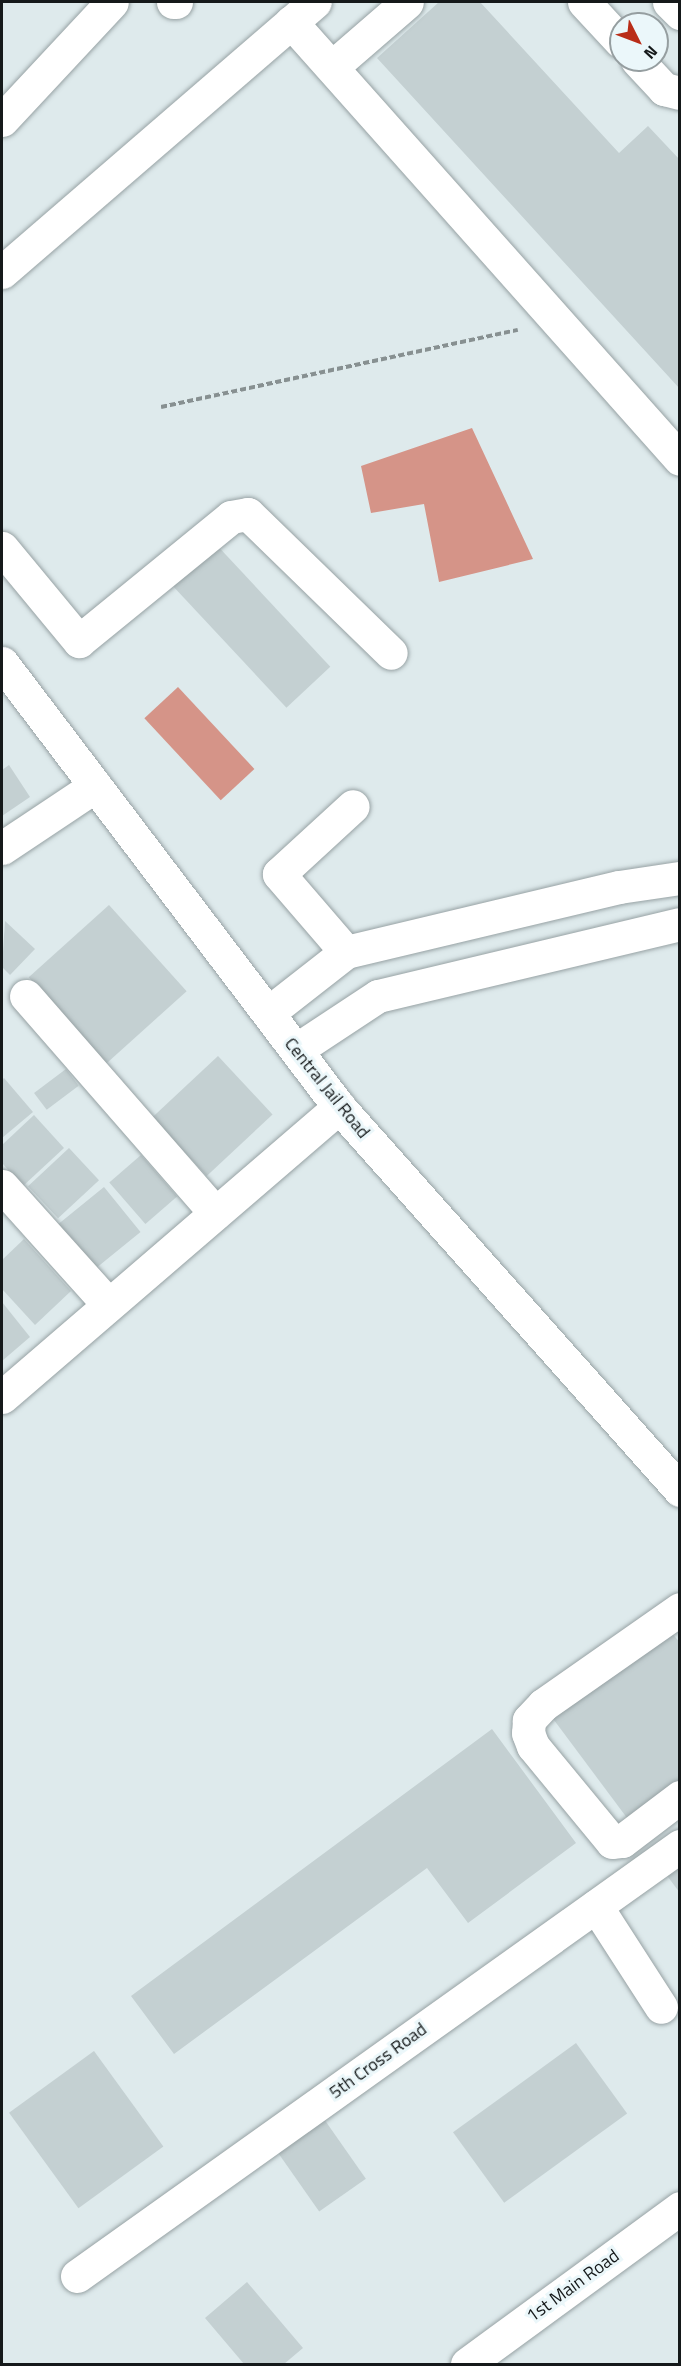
<!DOCTYPE html>
<style>
body{margin:0}
#map{position:relative;width:681px;height:2366px;overflow:hidden;background:#deeaec;font-family:"Titillium Web",sans-serif}
div>[style]{position:absolute}
[style*='--x']{left:calc(var(--x)*1px);top:calc(var(--y)*1px);width:calc(var(--w)*1px);rotate:calc(var(--a)*1deg)}
.water>*{inset:0;background:#d59488;transform-origin:0 0}
.building>*{inset:0;background:#c4d0d2;transform-origin:0 0}
.path>*{height:4px;margin-top:-2px;transform-origin:0;background:repeating-linear-gradient(90deg,#879091 0 6px,transparent 0 9px)}
.roads{filter:drop-shadow(0 0 2px #97a2a4) drop-shadow(0 0 2px #97a2a4)}
.minor>*{height:33px;margin:-16.5px;padding:0 16.5px;transform-origin:16.5px;border-radius:16.5px;background:#fff}
.major>*{height:33px;margin:-16.5px;padding:0 16.5px;transform-origin:16.5px;border-radius:16.5px;background:#fff}
span{translate:-50% -50%;white-space:nowrap;text-align:center;line-height:1.15;-webkit-text-stroke:6px #ebf7fa;paint-order:stroke}
.street-label{font-size:18px;color:#15191a}
.frame{position:absolute;inset:0;border:3px solid #15191a;pointer-events:none}
.north{position:absolute;left:609px;top:12px;width:60px;height:60px;box-sizing:border-box;background:#ebf7fa;border:2px solid #959ea0;border-radius:50%;rotate:132deg;font-size:16px;font-weight:700;line-height:24px;text-align:center;color:#15191a}
.north::after{content:'';display:block;margin:auto;width:21px;height:27px;background:#b92d18;clip-path:polygon(50% 0,100% 100%,50% 72%,0 100%)}
</style>
<div id="map">
<div class="water">
<div style="clip-path:polygon(472px 428px,533px 559px,439px 582px,424px 504px,371px 513px,361px 466px)"></div>
<div style="left:178px;top:687px;width:112px;height:46px;rotate:47deg"></div>
</div>
<div class="building">
<div style="clip-path:polygon(439px 2px,480px 2px,619px 153px,648px 126px,680px 160px,680px 389px,377px 58px)"></div>
<div style="left:213px;top:541px;width:172px;height:60px;rotate:47deg"></div>
<div style="clip-path:polygon(9px 765px,30px 797px,2px 816px,2px 770px)"></div>
<div style="left:109px;top:905px;width:116px;height:108px;rotate:48deg"></div>
<div style="clip-path:polygon(5px 921px,35px 949px,10px 975px,2px 967px)"></div>
<div style="left:218px;top:1056px;width:80px;height:90px;rotate:47deg"></div>
<div style="left:66px;top:1069px;width:21px;height:40px;rotate:53deg"></div>
<div style="clip-path:polygon(4px 1078px,33px 1112px,2px 1138px,2px 1080px)"></div>
<div style="clip-path:polygon(34px 1115px,64px 1148px,23px 1186px,2px 1163px,2px 1145px)"></div>
<div style="left:69px;top:1148px;width:44px;height:56px;rotate:47deg"></div>
<div style="left:141px;top:1155px;width:55px;height:42px;rotate:49deg"></div>
<div style="left:104px;top:1187px;width:58px;height:61px;rotate:51deg"></div>
<div style="clip-path:polygon(24px 1239px,71px 1291px,35px 1325px,2px 1289px,2px 1260px)"></div>
<div style="clip-path:polygon(2px 1302px,30px 1337px,2px 1361px)"></div>
<div style="clip-path:polygon(668px 1628px,680px 1643px,680px 1792px,633px 1826px,551px 1716px)"></div>
<div style="clip-path:polygon(492px 1729px,576px 1843px,468px 1923px,427px 1868px,174px 2054px,131px 1996px)"></div>
<div style="clip-path:polygon(680px 1862px,680px 1893px,665px 1873px)"></div>
<div style="left:576px;top:2043px;width:87px;height:152px;rotate:54deg"></div>
<div style="left:94px;top:2051px;width:118px;height:105px;rotate:54deg"></div>
<div style="left:324px;top:2119px;width:73px;height:57px;rotate:55deg"></div>
<div style="clip-path:polygon(247px 2282px,303px 2348px,284px 2364px,244px 2364px,205px 2318px)"></div>
</div>
<div class="path">
<div style="--x:161;--y:407;--w:365;--a:-12.2"></div>
</div>
<div class="roads">
<div class="minor">
<div style="--x:173;--y:2;--w:3;--a:0"></div>
<div style="--x:584;--y:2;--w:54;--a:47.2"></div>
<div style="--x:669;--y:2;--w:16;--a:45"></div>
<div style="--x:291;--y:22;--w:585;--a:48.33"></div>
<div style="--x:637;--y:60;--w:40;--a:47"></div>
<div style="--x:664;--y:89;--w:16;--a:14"></div>
<div style="--x:332;--y:67;--w:99;--a:-40.9"></div>
<div style="--x:2;--y:120;--w:161;--a:-47"></div>
<div style="--x:2;--y:272;--w:413;--a:-40.8"></div>
<div style="--x:2;--y:548;--w:121;--a:50.4"></div>
<div style="--x:79;--y:641;--w:196;--a:-39.2"></div>
<div style="--x:231;--y:517;--w:17;--a:-10"></div>
<div style="--x:248;--y:514;--w:199;--a:44.2"></div>
<div style="--x:2;--y:848;--w:112;--a:-33.7"></div>
<div style="--x:346;--y:952;--w:103;--a:-130.7"></div>
<div style="--x:279;--y:874;--w:100;--a:-42.6"></div>
<div style="--x:26;--y:996;--w:288;--a:48.9"></div>
<div style="--x:268;--y:1013;--w:99;--a:-38"></div>
<div style="--x:346;--y:952;--w:281;--a:-13.4"></div>
<div style="--x:619;--y:887;--w:62;--a:-8.4"></div>
<div style="--x:296;--y:1050;--w:98;--a:-33.4"></div>
<div style="--x:378;--y:996;--w:310;--a:-13.4"></div>
<div style="--x:2;--y:1186;--w:159;--a:48.1"></div>
<div style="--x:2;--y:1397;--w:445;--a:-40.7"></div>
<div style="--x:680;--y:1609;--w:167;--a:145"></div>
<div style="--x:543;--y:1705;--w:21;--a:133"></div>
<div style="--x:529;--y:1720;--w:13;--a:94"></div>
<div style="--x:528;--y:1733;--w:14;--a:69"></div>
<div style="--x:533;--y:1746;--w:124;--a:50.5"></div>
<div style="--x:612;--y:1842;--w:10;--a:-6"></div>
<div style="--x:622;--y:1841;--w:73;--a:-37.2"></div>
<div style="--x:596;--y:1906;--w:120;--a:57.2"></div>
<div style="--x:77;--y:2276;--w:741;--a:-35.49"></div>
<div style="--x:467;--y:2364;--w:264;--a:-36.2"></div>
</div>
<div class="major">
<div style="--x:2;--y:663;--w:557;--a:52.8"></div>
<div style="--x:339;--y:1107;--w:513;--a:48.32"></div>
</div>
</div>
<div class="street-label">
<span style="left:327px;top:1088px;rotate:51deg">Central Jail Road</span>
<span style="left:378px;top:2061px;rotate:-36deg">5th Cross Road</span>
<span style="left:573px;top:2286px;rotate:-36deg">1st Main Road</span>
</div>
<div class="frame"></div>
<div class="north">N</div>
</div>
